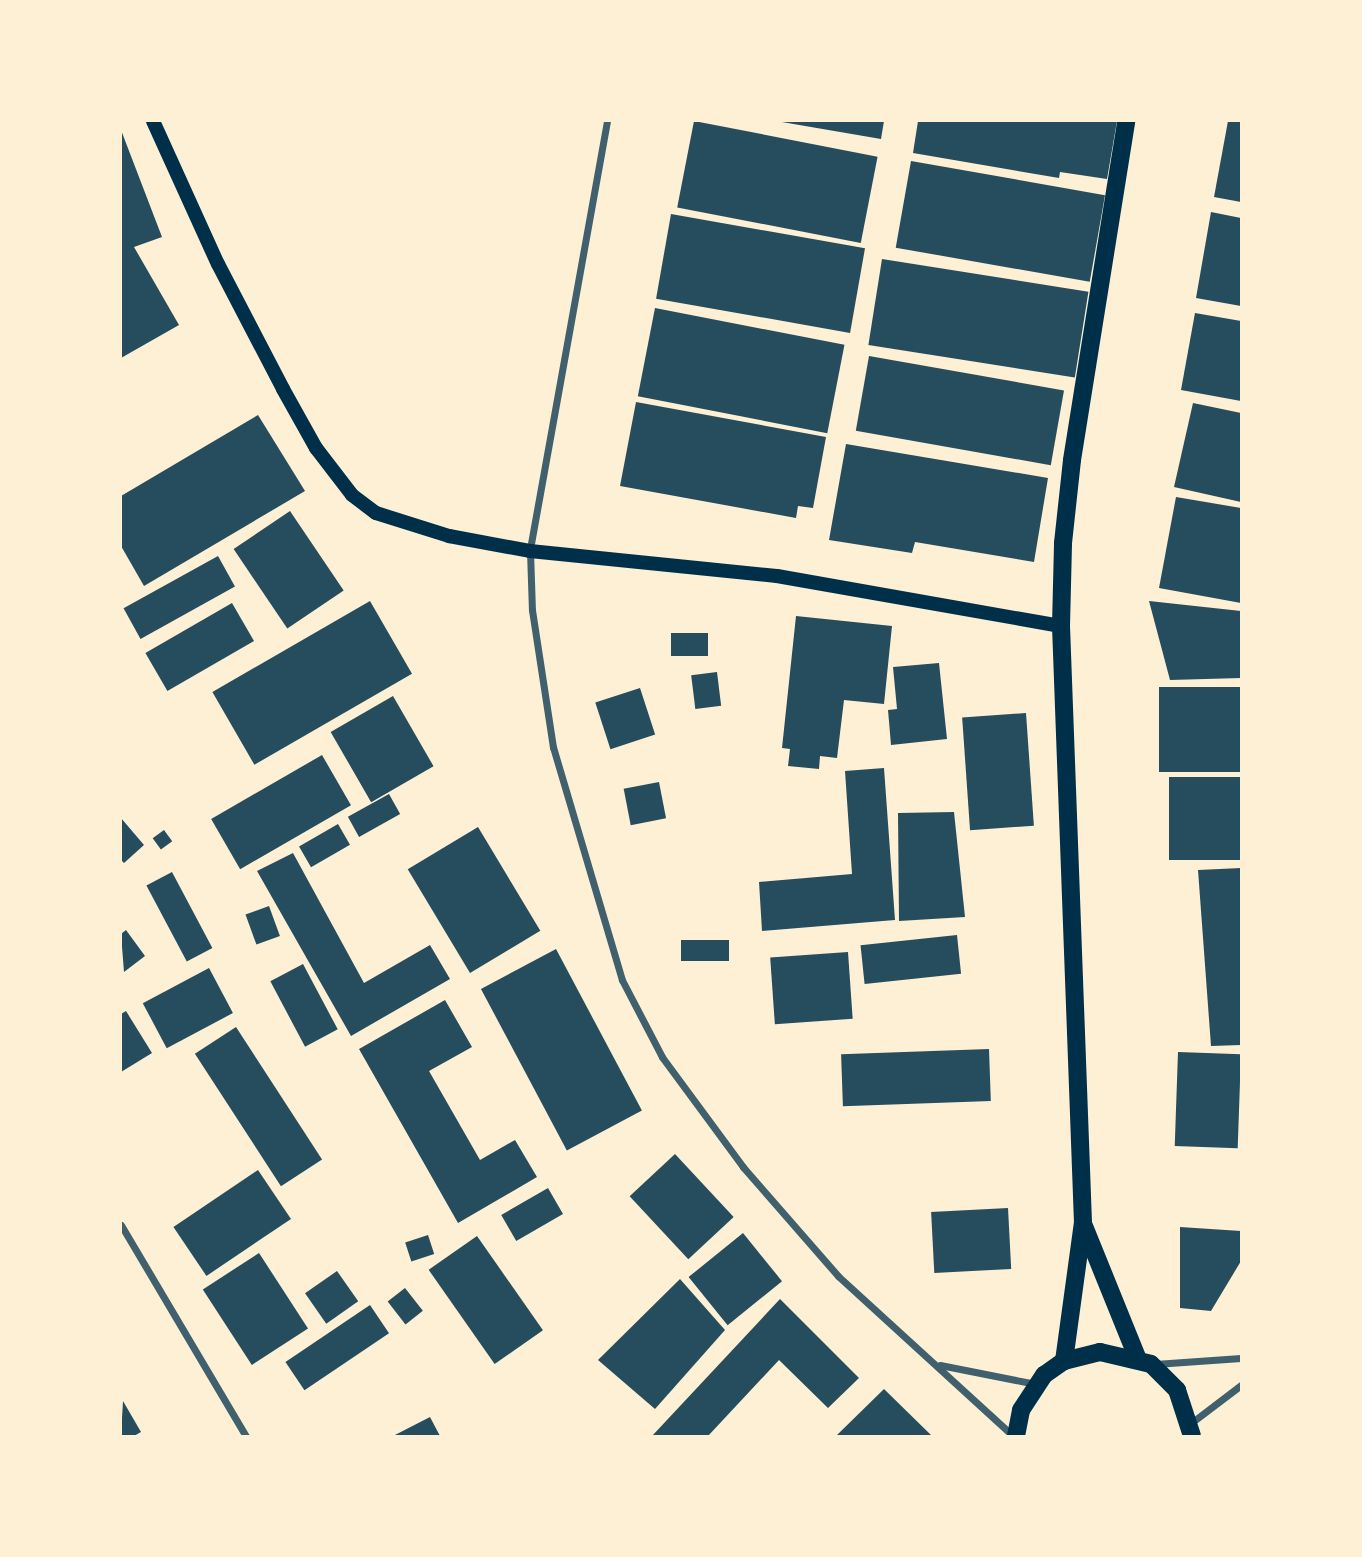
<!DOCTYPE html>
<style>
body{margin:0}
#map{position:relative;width:1362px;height:1557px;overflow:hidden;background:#fdf0d5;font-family:Figtree,sans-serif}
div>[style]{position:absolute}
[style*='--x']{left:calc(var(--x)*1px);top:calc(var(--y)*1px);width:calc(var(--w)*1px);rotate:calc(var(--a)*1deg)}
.building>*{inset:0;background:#264d5e;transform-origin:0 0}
.minor>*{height:7px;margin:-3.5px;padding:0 3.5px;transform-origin:3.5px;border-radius:3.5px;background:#3f606c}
.secondary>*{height:14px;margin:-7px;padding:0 7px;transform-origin:7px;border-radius:7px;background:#003049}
.primary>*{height:18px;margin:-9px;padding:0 9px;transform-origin:9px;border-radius:9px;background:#003049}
span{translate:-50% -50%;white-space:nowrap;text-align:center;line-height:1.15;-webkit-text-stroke:6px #fdf0d5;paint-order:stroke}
.frame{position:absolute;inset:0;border:122px solid #fdf0d5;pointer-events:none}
</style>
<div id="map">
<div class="building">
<div style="left:694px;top:121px;width:187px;height:88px;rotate:11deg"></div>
<div style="clip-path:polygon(776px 121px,884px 121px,881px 139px)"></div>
<div style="clip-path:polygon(918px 121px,1117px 121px,1107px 179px,1060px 172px,1059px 178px,913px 153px)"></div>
<div style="clip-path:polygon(1228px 121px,1241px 121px,1241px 202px,1214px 197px)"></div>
<div style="clip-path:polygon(121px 130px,162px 237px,134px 247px,179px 325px,121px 358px)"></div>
<div style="left:911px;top:161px;width:197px;height:88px;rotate:10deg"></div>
<div style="clip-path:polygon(1211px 212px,1241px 218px,1241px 306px,1196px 298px)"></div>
<div style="left:671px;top:214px;width:197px;height:86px;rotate:10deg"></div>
<div style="left:882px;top:259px;width:209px;height:87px;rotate:9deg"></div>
<div style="left:655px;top:308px;width:193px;height:90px;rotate:11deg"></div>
<div style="clip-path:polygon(1195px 313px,1241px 321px,1241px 401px,1181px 390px)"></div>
<div style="left:869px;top:356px;width:198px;height:76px;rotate:10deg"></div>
<div style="clip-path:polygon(636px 402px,826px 437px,813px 508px,798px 506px,796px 518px,620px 486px)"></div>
<div style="clip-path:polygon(1193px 403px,1241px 413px,1241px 502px,1174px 487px)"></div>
<div style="clip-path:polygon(258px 415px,305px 491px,144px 586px,121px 546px,121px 496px)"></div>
<div style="clip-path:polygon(846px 444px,1048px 478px,1034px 562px,915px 542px,912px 553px,829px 540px)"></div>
<div style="clip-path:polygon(1176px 497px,1241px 508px,1241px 603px,1159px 588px)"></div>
<div style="left:290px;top:511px;width:96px;height:68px;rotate:56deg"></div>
<div style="left:218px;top:556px;width:35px;height:108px;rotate:61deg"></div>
<div style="left:370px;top:601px;width:84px;height:182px;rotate:60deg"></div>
<div style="clip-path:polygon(1149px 601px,1241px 611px,1241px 678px,1170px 680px)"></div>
<div style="left:232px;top:603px;width:44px;height:100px;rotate:60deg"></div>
<div style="clip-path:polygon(796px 616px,892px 626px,884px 704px,844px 700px,837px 758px,820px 756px,819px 769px,788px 766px,790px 749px,782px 748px)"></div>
<div style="left:671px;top:633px;width:37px;height:23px"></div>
<div style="clip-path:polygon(939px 663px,947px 739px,891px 745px,888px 710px,897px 709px,893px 667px)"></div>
<div style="left:717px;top:672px;width:34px;height:26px;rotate:83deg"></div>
<div style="left:1241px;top:687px;width:85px;height:82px;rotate:90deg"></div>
<div style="left:640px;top:688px;width:49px;height:47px;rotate:72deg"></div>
<div style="left:393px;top:696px;width:81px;height:72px;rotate:60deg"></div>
<div style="left:1026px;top:713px;width:113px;height:64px;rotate:86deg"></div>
<div style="left:322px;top:755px;width:58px;height:128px;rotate:60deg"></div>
<div style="clip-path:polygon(884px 768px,895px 920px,762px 931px,759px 882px,852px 874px,845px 771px)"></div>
<div style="left:1241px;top:777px;width:83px;height:72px;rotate:90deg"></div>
<div style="left:659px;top:782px;width:37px;height:36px;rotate:79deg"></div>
<div style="left:389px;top:794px;width:23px;height:47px;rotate:61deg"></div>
<div style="clip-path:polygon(954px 812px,965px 917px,899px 921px,898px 813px)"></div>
<div style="clip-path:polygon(121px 818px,144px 845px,124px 863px,121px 860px)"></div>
<div style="left:338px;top:824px;width:24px;height:45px;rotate:60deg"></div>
<div style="left:478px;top:827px;width:121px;height:82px;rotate:59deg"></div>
<div style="left:164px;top:830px;width:14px;height:14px;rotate:54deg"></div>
<div style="clip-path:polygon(293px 853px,364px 983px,430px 945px,450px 979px,351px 1036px,257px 871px)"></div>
<div style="clip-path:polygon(1241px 868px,1241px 1045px,1211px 1046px,1198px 870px)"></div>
<div style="left:172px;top:872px;width:86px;height:29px;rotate:62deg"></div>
<div style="left:269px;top:906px;width:32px;height:25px;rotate:70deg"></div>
<div style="clip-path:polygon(126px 930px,145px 956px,124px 972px,121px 934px)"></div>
<div style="left:957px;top:935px;width:39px;height:97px;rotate:84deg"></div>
<div style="left:729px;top:940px;width:21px;height:48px;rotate:90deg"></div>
<div style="left:556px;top:949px;width:183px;height:85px;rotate:62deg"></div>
<div style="left:848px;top:952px;width:67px;height:78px;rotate:86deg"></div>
<div style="left:303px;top:964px;width:74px;height:37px;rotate:62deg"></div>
<div style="left:209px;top:968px;width:51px;height:75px;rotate:62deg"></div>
<div style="clip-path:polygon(445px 1000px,472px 1047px,429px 1071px,480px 1160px,515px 1140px,537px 1177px,458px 1223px,359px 1049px)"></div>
<div style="clip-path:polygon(126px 1011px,152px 1053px,121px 1072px,121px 1014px)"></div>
<div style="left:236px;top:1027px;width:158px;height:49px;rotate:57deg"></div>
<div style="left:989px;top:1049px;width:52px;height:148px;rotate:88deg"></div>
<div style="left:1178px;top:1052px;width:63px;height:94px;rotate:2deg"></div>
<div style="left:675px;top:1154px;width:86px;height:62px;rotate:47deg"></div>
<div style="left:258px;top:1170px;width:59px;height:102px;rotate:56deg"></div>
<div style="left:548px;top:1188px;width:30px;height:54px;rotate:60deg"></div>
<div style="left:1008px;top:1208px;width:61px;height:77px;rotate:87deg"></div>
<div style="clip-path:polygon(1180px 1227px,1241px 1231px,1241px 1261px,1211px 1311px,1180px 1308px)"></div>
<div style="left:743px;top:1233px;width:62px;height:70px;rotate:51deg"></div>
<div style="left:428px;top:1235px;width:20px;height:24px;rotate:72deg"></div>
<div style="left:477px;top:1236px;width:115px;height:59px;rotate:55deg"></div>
<div style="left:259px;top:1253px;width:90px;height:67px;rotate:57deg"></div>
<div style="left:337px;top:1271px;width:37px;height:39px;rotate:55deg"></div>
<div style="clip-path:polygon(680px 1279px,725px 1330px,655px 1409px,598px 1360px)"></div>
<div style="left:405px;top:1288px;width:29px;height:22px;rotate:52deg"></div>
<div style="clip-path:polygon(780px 1299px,859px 1378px,828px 1408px,779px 1360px,708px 1436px,652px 1436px)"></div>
<div style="left:370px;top:1305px;width:34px;height:102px;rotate:56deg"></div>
<div style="clip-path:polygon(884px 1389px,932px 1436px,836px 1436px)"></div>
<div style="clip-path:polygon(123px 1401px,141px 1432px,134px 1436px,121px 1436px)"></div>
<div style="clip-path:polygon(430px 1417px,440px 1436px,393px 1436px)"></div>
</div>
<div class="minor">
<div style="--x:607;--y:121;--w:437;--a:100.2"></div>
<div style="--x:530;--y:551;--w:59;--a:88.1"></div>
<div style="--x:532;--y:610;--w:139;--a:81.3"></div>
<div style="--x:553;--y:747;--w:243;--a:73.5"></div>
<div style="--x:622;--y:980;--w:87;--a:62.5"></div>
<div style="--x:662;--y:1057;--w:137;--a:53.6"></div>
<div style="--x:743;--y:1167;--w:145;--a:48.9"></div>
<div style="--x:838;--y:1276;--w:237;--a:42.4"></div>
<div style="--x:121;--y:1225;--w:245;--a:59.4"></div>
<div style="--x:1155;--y:1364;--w:86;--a:-4"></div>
<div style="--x:940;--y:1365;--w:98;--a:11.2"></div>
<div style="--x:1191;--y:1423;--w:63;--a:-37.2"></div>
</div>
<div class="secondary">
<div style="--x:153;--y:121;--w:157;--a:65.6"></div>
<div style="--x:218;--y:264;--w:141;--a:62.5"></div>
<div style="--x:283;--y:389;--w:68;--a:60.8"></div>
<div style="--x:316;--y:448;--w:59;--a:52.5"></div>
<div style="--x:352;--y:495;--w:30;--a:37"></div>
<div style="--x:376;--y:513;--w:77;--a:17.5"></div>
<div style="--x:449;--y:536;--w:82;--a:10.5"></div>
<div style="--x:530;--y:551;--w:248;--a:5.8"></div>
<div style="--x:777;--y:576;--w:288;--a:10"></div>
</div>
<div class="primary">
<div style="--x:1084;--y:1226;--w:141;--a:68"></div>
<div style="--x:1064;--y:1361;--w:139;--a:-82.2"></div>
<div style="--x:1083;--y:1223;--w:597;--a:-92.11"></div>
<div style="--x:1061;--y:626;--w:83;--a:-88.6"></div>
<div style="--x:1063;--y:543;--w:83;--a:-83.8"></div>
<div style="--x:1072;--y:460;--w:343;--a:-80.9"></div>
<div style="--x:1016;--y:1436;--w:26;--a:-79"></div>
<div style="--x:1021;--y:1410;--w:42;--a:-56.7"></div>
<div style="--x:1044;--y:1375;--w:24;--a:-35"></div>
<div style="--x:1064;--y:1361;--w:37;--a:-14"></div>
<div style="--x:1100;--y:1352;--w:52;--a:13.2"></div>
<div style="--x:1151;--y:1364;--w:37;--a:45"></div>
<div style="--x:1177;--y:1390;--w:48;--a:71.9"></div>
</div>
<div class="frame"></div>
</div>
